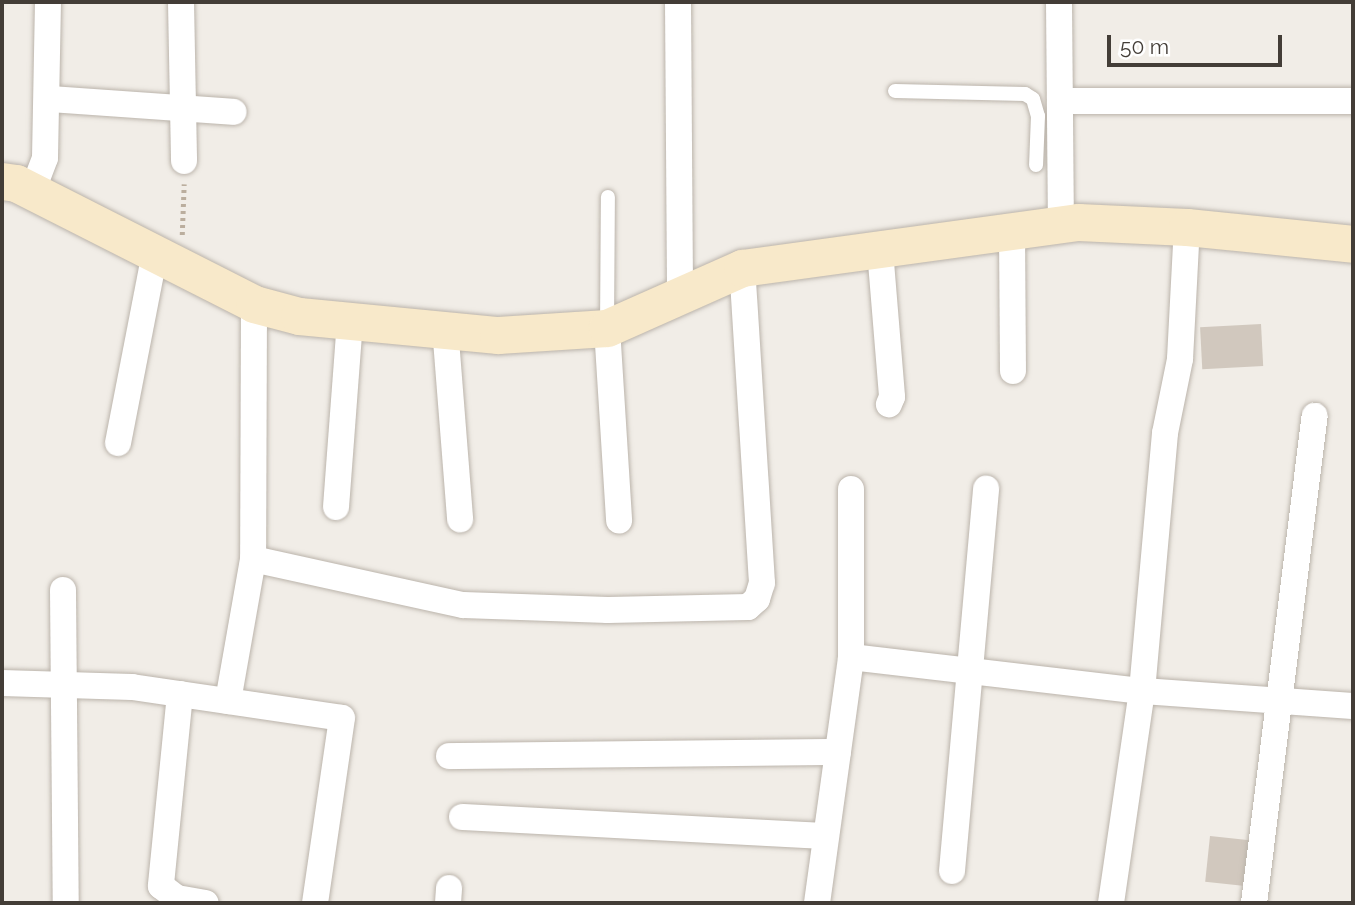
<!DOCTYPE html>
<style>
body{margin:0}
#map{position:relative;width:1355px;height:905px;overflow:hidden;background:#f1ede7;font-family:Raleway,sans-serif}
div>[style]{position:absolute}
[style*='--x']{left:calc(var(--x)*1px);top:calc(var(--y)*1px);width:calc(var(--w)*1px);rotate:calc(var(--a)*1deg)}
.building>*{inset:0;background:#d1c8be;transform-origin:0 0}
.path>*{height:4.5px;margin-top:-2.25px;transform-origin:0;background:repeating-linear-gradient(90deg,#bbae9e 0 3.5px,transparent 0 7px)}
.roads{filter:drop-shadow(0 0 2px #bbb4ab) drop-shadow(0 0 2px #bbb4ab)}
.lane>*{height:14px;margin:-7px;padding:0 7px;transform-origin:7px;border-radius:7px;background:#fff}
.street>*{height:26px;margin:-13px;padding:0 13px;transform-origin:13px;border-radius:13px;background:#fff}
.secondary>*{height:37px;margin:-18.5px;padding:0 18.5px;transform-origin:18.5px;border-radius:18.5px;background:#f8e9ca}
span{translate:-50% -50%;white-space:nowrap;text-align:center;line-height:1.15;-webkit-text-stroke:7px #fff;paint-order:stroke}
.frame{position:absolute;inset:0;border:4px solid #433d37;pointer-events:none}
.scale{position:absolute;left:1107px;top:35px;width:175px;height:32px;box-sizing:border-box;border:4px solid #433d37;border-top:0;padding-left:9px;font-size:21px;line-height:24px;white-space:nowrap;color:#433d37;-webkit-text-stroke:5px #fff;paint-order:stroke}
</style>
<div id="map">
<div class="building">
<div style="left:1261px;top:324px;width:42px;height:61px;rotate:87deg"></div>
<div style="left:1210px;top:836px;width:47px;height:46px;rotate:6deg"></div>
</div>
<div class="path">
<div style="--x:182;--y:235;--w:51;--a:-87.8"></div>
</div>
<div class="roads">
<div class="lane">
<div style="--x:895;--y:91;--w:130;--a:1.3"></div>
<div style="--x:1025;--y:94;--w:9;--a:32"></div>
<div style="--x:1033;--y:99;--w:18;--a:74"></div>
<div style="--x:1038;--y:116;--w:49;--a:92.3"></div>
<div style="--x:607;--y:327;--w:130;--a:-89.6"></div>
</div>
<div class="street">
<div style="--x:181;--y:2;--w:159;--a:88.9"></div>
<div style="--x:678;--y:2;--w:295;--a:89.6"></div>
<div style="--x:1059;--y:2;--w:223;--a:89.5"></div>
<div style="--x:49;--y:99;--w:185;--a:4"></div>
<div style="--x:1061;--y:101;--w:292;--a:0"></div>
<div style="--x:32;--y:192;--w:36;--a:-69"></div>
<div style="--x:45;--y:158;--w:156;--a:-88.9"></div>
<div style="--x:1012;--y:231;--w:140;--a:89.6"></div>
<div style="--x:880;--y:250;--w:147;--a:85.3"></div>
<div style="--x:892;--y:397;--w:8;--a:113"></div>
<div style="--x:254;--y:304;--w:255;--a:90.2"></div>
<div style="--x:253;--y:559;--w:215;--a:12.4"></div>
<div style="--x:463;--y:605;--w:145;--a:2"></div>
<div style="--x:608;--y:610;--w:140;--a:-1.2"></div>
<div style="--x:748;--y:607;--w:12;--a:-42"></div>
<div style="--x:757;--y:599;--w:17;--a:-73"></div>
<div style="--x:762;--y:583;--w:316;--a:-93.6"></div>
<div style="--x:445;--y:327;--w:193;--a:85.5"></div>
<div style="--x:607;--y:328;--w:193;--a:86.4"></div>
<div style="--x:118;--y:443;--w:194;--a:-79"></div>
<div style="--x:851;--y:489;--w:168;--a:90"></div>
<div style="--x:851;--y:657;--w:293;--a:6.7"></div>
<div style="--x:1142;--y:691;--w:212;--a:4.1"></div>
<div style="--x:336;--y:507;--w:189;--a:-85.7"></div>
<div style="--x:63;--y:590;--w:313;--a:89.5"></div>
<div style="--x:2;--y:683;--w:130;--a:1.8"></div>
<div style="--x:132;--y:687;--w:212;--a:8.4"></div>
<div style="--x:342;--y:718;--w:187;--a:98.3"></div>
<div style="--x:180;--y:694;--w:193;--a:95.7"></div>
<div style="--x:161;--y:886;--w:20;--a:37"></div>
<div style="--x:177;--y:898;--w:29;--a:10"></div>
<div style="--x:228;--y:701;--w:144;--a:-80"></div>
<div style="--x:449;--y:756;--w:389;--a:-0.6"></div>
<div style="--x:462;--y:817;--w:364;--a:3"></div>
<div style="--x:952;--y:871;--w:384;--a:-84.9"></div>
<div style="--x:448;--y:903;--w:15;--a:-86"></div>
<div style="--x:817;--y:903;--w:248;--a:-82.1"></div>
<div style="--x:1111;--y:903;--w:214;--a:-81.7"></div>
<div style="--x:1142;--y:691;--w:259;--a:-84.9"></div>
<div style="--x:1165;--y:433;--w:76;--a:-78.5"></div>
<div style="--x:1180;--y:359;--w:132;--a:-87"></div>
<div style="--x:1254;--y:903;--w:491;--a:-82.9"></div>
</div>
<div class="secondary">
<div style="--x:2;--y:181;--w:14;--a:8"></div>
<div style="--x:16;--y:183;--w:267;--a:26.9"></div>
<div style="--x:254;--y:304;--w:47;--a:14.9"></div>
<div style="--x:299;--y:316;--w:200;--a:5.5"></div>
<div style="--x:498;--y:335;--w:109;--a:-3.7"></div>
<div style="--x:607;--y:328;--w:148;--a:-24"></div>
<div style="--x:742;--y:268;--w:339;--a:-7.8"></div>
<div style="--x:1078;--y:222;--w:109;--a:2.6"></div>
<div style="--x:1187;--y:227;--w:167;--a:5.8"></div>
</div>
</div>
<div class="frame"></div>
<div class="scale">50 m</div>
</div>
